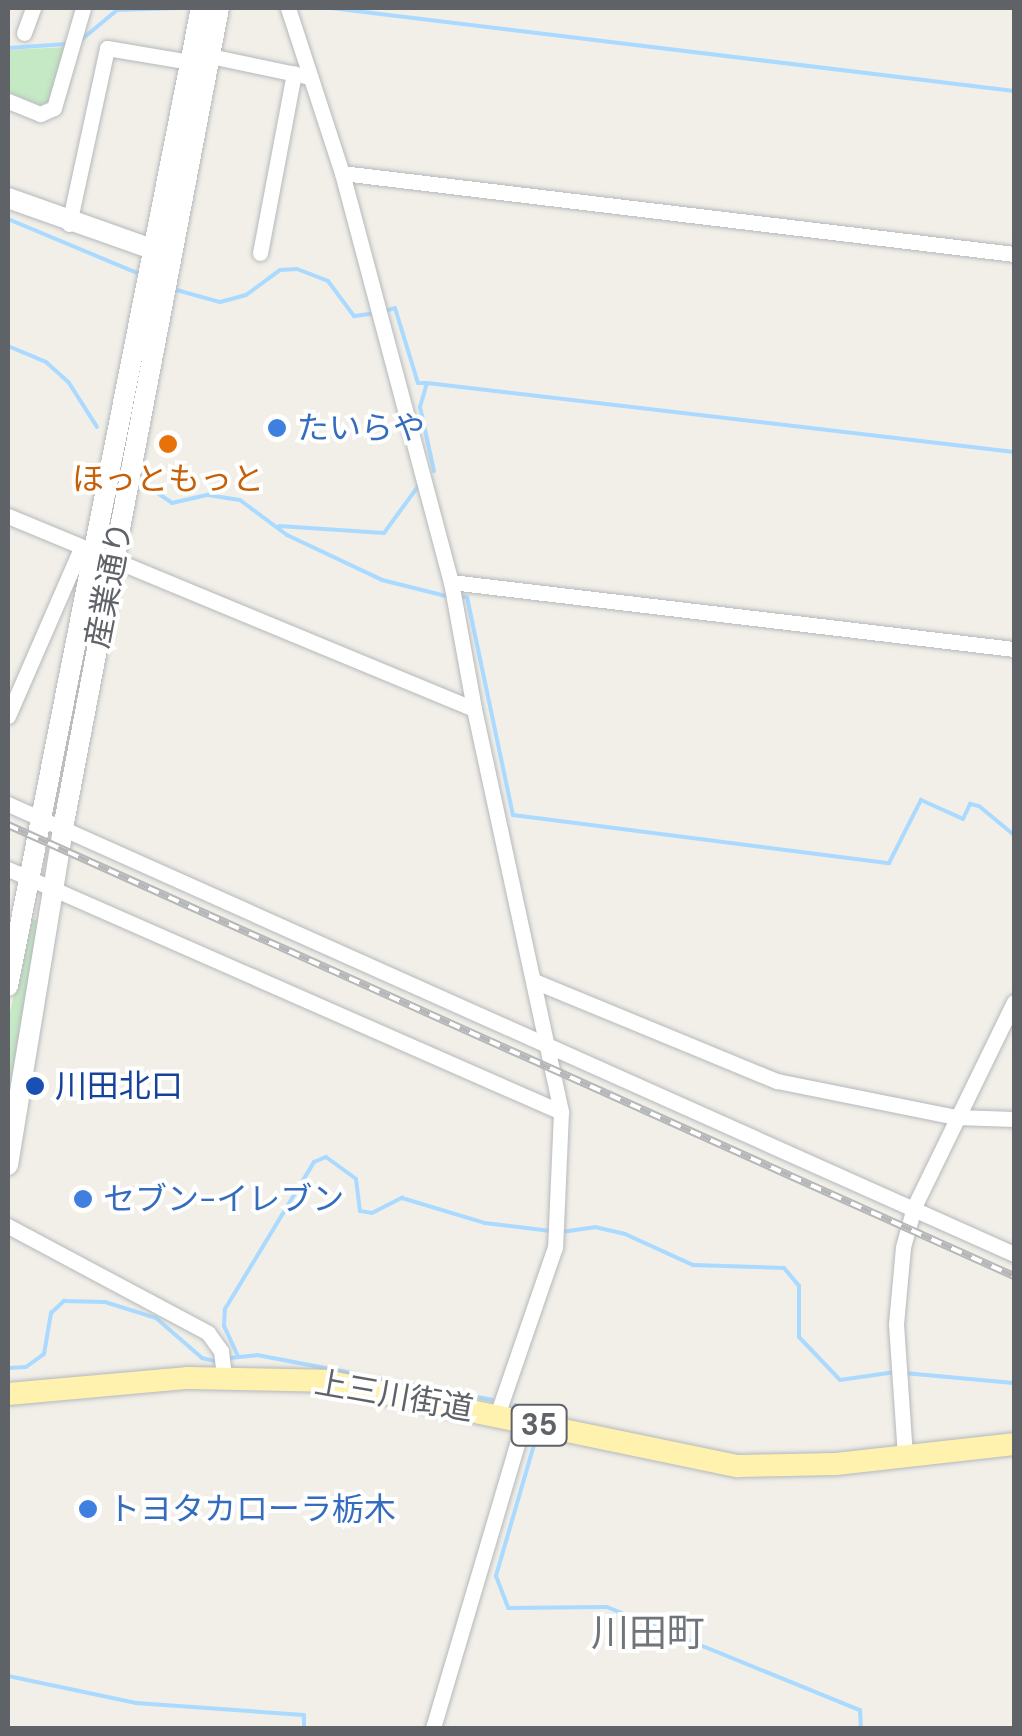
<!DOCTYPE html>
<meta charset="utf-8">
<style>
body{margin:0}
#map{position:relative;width:1022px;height:1736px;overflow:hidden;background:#f1efe8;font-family:"DM Sans","Noto Sans JP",sans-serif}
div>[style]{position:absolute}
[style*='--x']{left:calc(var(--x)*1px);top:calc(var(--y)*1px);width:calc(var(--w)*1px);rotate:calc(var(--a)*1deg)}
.green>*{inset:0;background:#c5e8c5}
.stream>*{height:4px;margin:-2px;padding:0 2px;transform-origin:2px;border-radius:2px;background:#aadaff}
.roads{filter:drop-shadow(0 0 2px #b5b8bc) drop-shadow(0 0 2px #b5b8bc)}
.street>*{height:15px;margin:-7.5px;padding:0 7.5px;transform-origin:7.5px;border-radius:7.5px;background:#fff}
.secondary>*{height:20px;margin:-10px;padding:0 10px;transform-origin:10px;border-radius:10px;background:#fff}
.primary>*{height:22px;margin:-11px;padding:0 11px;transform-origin:11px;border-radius:11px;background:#fff2af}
.rail>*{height:8px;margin-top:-4px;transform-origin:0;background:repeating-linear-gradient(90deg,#fff 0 11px,#b6b7b8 0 22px);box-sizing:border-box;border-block:2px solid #b6b7b8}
.dots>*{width:28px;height:28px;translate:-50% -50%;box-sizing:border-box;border:5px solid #fff;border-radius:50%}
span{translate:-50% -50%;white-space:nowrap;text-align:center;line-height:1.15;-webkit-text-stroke:8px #fff;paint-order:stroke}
.shield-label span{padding:2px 8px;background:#fff;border:2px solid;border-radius:8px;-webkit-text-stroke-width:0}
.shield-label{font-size:30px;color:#5f6368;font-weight:700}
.shop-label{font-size:32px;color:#366cbe}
.left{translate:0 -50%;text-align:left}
.food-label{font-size:32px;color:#c56008}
.street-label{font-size:32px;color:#5f6368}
.transit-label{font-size:32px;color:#164399}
.quarter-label{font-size:38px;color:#70757a}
.frame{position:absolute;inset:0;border:10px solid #5f6368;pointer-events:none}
</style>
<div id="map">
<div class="green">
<div style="clip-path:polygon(68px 47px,51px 101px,40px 105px,8px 92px,8px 50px)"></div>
<div style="clip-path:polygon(31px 919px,40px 921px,8px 1123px,8px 1021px)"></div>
</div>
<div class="stream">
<div style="--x:331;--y:8;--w:688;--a:6.93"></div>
<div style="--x:81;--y:40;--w:47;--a:-39.8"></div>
<div style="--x:117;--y:10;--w:61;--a:-1.9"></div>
<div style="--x:8;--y:48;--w:59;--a:-3.9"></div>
<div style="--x:8;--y:219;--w:145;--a:22.7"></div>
<div style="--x:173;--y:289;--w:49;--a:15.5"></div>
<div style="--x:220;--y:302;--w:27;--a:-15"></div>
<div style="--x:246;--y:295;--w:42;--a:-36.3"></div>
<div style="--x:280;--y:270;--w:17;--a:-3"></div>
<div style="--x:297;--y:269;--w:33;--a:21"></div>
<div style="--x:328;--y:281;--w:44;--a:53.4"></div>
<div style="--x:354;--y:316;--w:16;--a:-7"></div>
<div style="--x:388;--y:310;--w:7;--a:-16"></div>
<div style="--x:395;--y:308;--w:78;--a:73"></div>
<div style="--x:418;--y:383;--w:9;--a:0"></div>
<div style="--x:8;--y:346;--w:41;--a:22.8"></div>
<div style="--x:46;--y:362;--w:31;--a:42"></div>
<div style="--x:69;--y:383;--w:52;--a:57.5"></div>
<div style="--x:434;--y:471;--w:66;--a:-102.3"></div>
<div style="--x:420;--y:407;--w:25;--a:-74"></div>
<div style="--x:427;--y:383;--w:591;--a:6.7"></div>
<div style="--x:150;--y:488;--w:27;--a:34"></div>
<div style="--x:172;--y:503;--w:37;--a:-13"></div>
<div style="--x:208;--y:495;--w:32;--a:9"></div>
<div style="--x:240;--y:500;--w:59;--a:36.7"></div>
<div style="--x:287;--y:535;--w:105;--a:25.3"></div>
<div style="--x:382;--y:580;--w:70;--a:14"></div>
<div style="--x:279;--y:526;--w:105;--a:3.8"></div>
<div style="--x:384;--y:533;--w:59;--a:-53.9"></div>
<div style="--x:459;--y:597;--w:8;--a:0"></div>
<div style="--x:467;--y:597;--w:223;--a:78.1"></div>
<div style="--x:513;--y:815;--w:379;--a:7.3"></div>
<div style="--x:889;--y:863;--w:71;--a:-63.1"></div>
<div style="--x:921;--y:800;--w:46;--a:24.3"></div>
<div style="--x:963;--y:819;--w:17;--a:-65"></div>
<div style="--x:970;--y:804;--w:9;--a:13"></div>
<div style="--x:979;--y:806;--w:45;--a:39.6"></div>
<div style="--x:561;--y:1232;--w:34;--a:-8"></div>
<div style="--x:595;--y:1227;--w:31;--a:13"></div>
<div style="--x:625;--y:1234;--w:75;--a:24.5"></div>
<div style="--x:693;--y:1265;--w:91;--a:1.9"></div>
<div style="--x:784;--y:1268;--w:23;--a:50"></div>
<div style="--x:799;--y:1286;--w:51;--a:90"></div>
<div style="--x:799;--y:1337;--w:59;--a:46.4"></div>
<div style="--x:840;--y:1380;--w:56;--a:-8.3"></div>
<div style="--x:238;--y:1356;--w:33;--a:-115"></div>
<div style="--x:224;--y:1326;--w:17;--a:-87"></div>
<div style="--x:225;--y:1309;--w:172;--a:-58.8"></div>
<div style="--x:314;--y:1162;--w:13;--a:-23"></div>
<div style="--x:326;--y:1157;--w:37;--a:36"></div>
<div style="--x:356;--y:1179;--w:32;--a:83"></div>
<div style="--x:360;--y:1211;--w:12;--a:9"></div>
<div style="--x:372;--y:1213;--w:34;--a:-27"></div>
<div style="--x:402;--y:1198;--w:87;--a:16.8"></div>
<div style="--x:485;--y:1223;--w:66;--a:6.9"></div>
<div style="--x:230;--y:1358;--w:27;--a:-6"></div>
<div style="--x:257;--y:1355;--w:239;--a:10.8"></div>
<div style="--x:8;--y:1368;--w:18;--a:-3"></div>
<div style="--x:26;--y:1367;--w:22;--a:-36"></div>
<div style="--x:44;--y:1354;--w:42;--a:-80.3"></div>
<div style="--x:51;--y:1313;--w:18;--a:-43"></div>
<div style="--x:64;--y:1301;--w:41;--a:1.4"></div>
<div style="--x:105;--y:1302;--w:53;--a:17.4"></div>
<div style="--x:156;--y:1318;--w:61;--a:41"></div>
<div style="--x:202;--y:1358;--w:12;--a:14"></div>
<div style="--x:904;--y:1373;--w:110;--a:5.2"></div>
<div style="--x:515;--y:1405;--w:14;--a:17"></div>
<div style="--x:536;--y:1438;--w:144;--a:106.2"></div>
<div style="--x:496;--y:1576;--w:34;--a:69"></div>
<div style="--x:508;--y:1608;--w:99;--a:-0.6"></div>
<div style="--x:607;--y:1607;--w:273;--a:22.2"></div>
<div style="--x:860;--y:1710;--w:18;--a:87"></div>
<div style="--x:8;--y:1676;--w:131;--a:11.9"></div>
<div style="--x:136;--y:1703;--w:168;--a:4.1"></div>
<div style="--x:304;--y:1715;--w:13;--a:90"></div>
</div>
<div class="roads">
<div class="street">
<div style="--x:288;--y:8;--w:174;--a:71.9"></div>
<div style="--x:342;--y:173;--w:423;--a:75.1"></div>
<div style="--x:451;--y:582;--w:129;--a:79.7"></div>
<div style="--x:24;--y:33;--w:27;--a:-70"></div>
<div style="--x:8;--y:101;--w:35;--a:22"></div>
<div style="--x:40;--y:114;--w:15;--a:-23"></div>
<div style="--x:54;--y:108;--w:104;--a:-73.8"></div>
<div style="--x:342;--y:173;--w:677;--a:6.87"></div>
<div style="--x:69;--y:224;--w:180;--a:-77.8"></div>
<div style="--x:107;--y:48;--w:85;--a:9.5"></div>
<div style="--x:191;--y:62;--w:20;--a:-18"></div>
<div style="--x:210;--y:56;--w:102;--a:11.9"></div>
<div style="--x:260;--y:253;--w:183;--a:-79.3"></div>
<div style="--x:8;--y:516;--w:504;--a:22.5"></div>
<div style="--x:474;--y:709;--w:412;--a:77.8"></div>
<div style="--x:561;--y:1112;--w:135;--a:92.5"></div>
<div style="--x:555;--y:1247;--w:178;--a:109"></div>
<div style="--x:451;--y:582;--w:567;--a:6.79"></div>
<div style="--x:8;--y:716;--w:183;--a:-66.5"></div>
<div style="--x:8;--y:804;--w:1102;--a:24.1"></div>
<div style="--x:8;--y:869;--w:604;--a:23.72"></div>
<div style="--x:534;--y:981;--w:263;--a:22.4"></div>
<div style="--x:777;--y:1081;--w:183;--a:11.4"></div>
<div style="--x:956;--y:1117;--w:58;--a:2"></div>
<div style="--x:8;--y:1226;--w:227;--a:28.1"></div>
<div style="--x:208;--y:1333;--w:22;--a:54"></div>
<div style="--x:221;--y:1351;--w:26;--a:83"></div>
<div style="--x:905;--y:1456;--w:132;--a:-93.9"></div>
<div style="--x:896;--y:1324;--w:77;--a:-84.8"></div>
<div style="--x:903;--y:1247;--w:41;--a:-74.6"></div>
<div style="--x:914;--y:1207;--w:228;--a:-64"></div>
<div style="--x:433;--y:1728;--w:320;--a:-73.5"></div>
</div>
<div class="secondary">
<div style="--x:8;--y:198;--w:168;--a:19.5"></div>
<div style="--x:8;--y:986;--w:997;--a:-78.84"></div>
<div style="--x:8;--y:1165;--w:341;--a:-80.7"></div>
<div style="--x:63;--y:828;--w:835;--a:-79.23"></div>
</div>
<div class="primary">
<div style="--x:8;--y:1394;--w:181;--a:-5.1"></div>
<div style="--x:188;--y:1378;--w:138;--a:1.2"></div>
<div style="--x:326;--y:1381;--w:421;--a:11.7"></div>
<div style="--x:738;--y:1466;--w:98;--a:-1.2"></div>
<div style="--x:836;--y:1464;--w:179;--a:-6.4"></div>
</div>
</div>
<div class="rail">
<div style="--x:8;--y:825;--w:1102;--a:24.15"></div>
</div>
<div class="dots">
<div style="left:277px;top:428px;background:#3f7fe0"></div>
<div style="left:168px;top:444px;background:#e8710a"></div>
<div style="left:35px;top:1086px;background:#1a4fb4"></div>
<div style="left:83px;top:1199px;background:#3f7fe0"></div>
<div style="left:88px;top:1509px;background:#3f7fe0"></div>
</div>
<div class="shield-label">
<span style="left:539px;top:1425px">35</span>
</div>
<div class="shop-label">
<span class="left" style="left:297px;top:428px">たいらや</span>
<span class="left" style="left:103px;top:1199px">セブン-イレブン</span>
<span class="left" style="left:108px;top:1509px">トヨタカローラ栃木</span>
</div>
<div class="food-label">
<span style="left:168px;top:479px">ほっともっと</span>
</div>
<div class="street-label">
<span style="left:109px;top:585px;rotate:-79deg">産業通り</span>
<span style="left:394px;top:1396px;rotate:10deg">上三川街道</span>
</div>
<div class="transit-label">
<span class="left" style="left:55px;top:1086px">川田北口</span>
</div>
<div class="quarter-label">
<span style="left:648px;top:1634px">川田町</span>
</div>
<div class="frame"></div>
</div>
